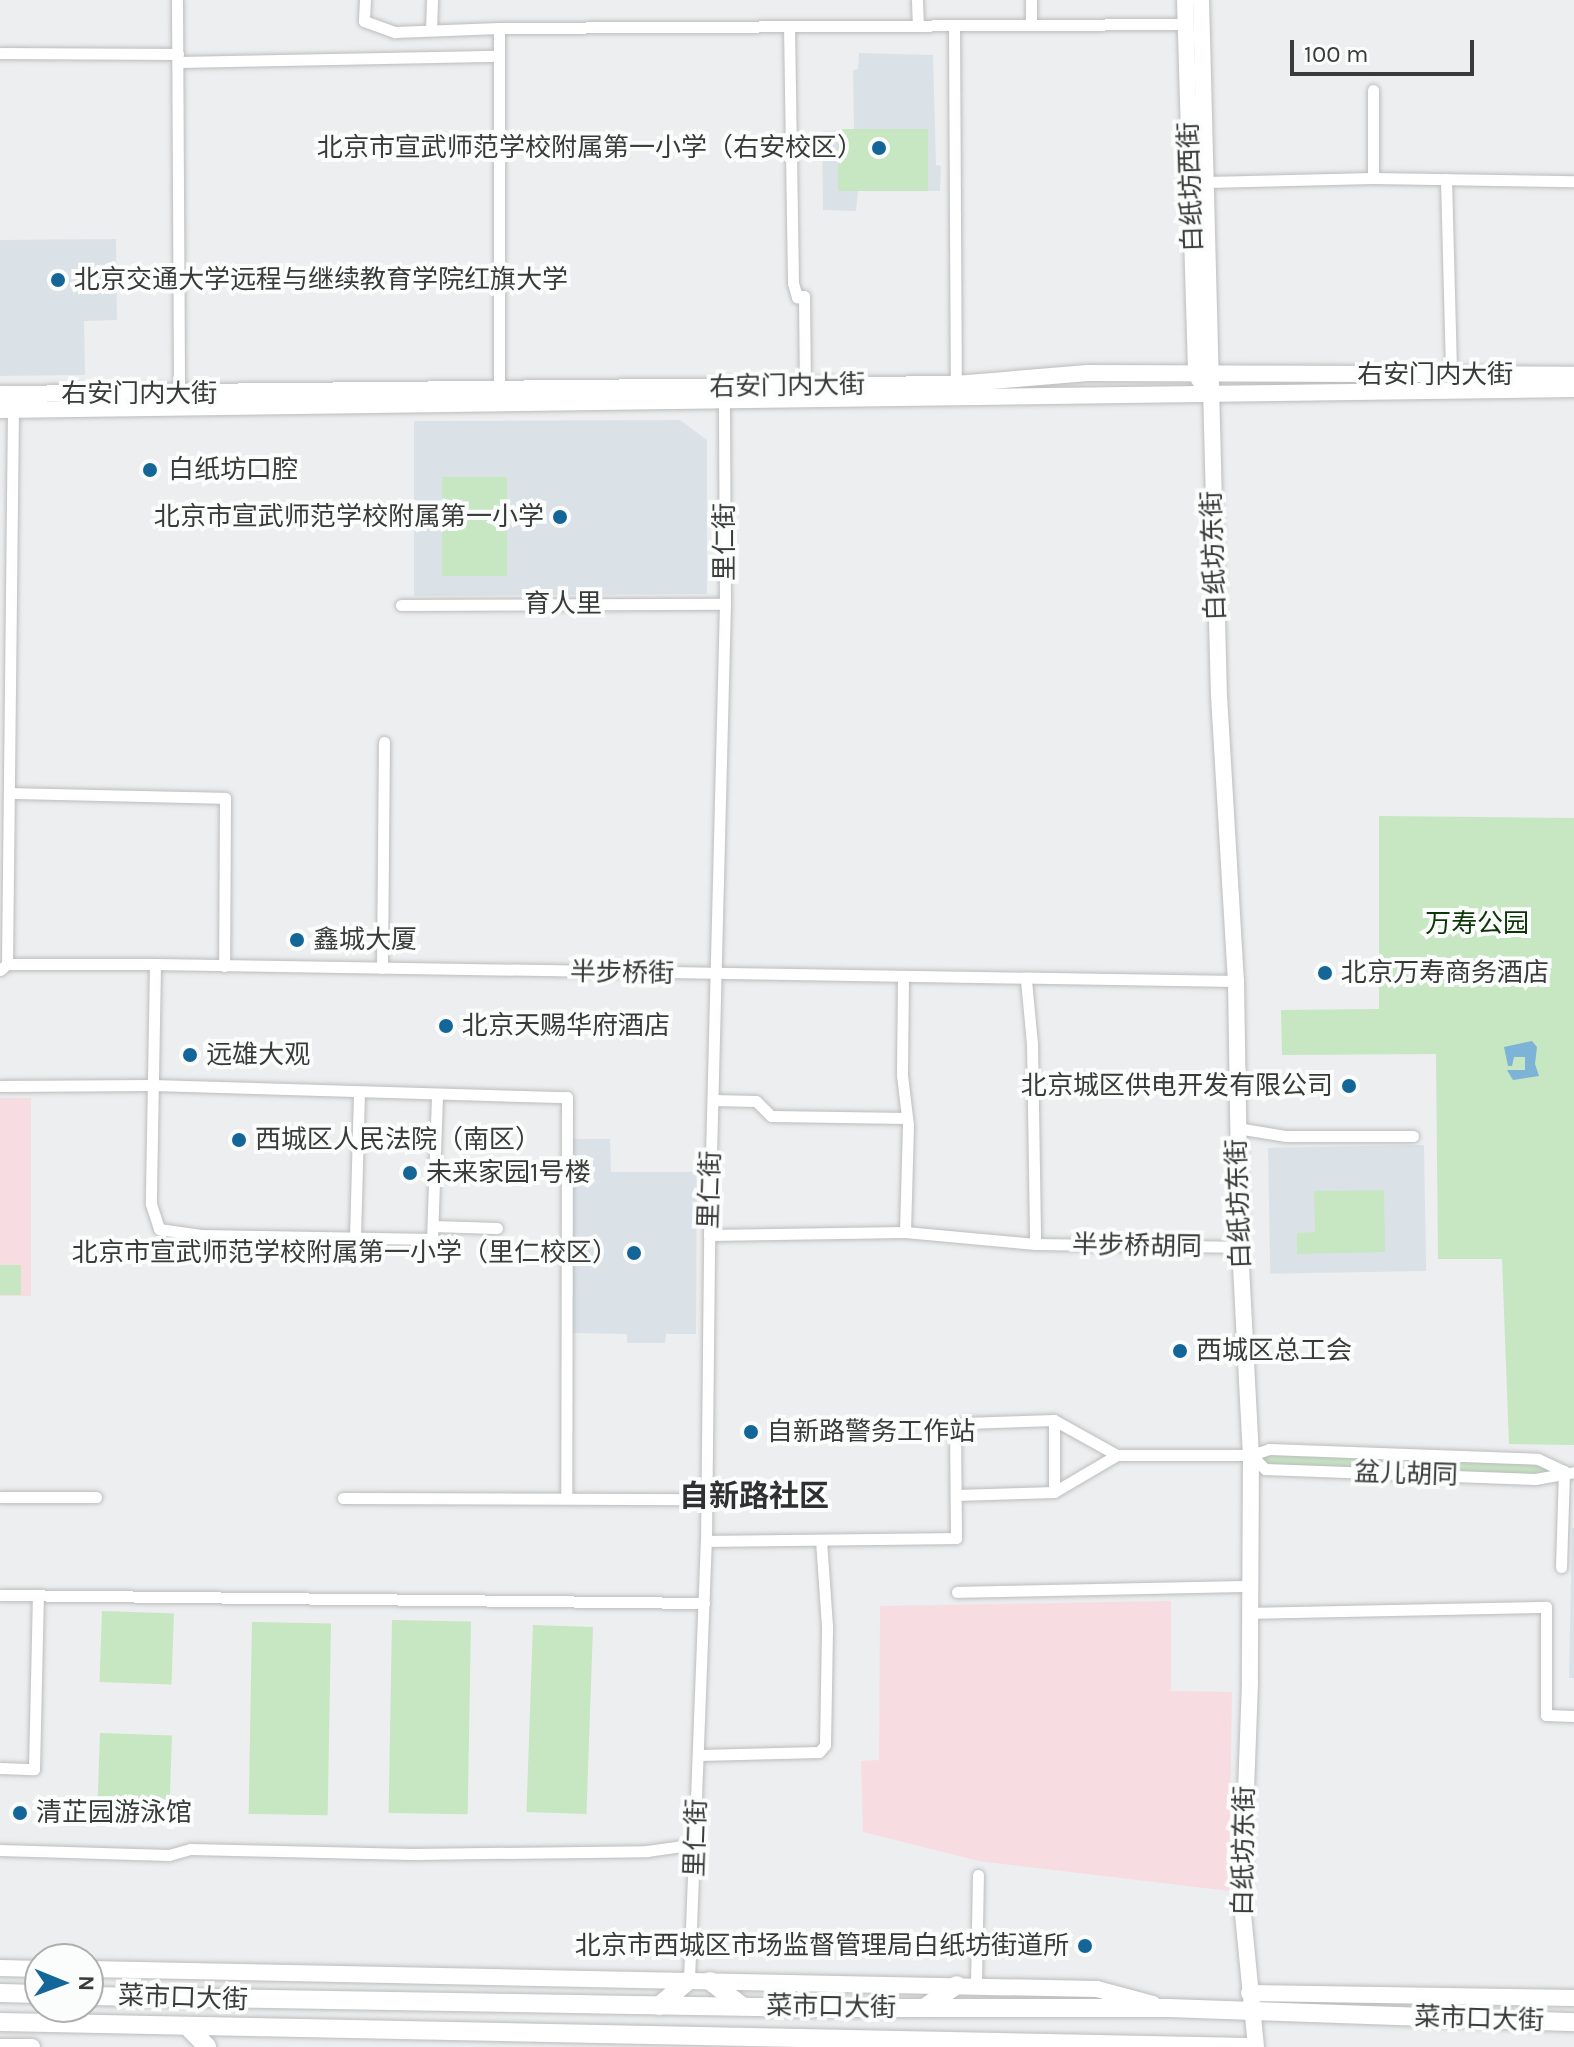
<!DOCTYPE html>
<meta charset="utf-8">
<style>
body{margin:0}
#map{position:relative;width:1574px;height:2047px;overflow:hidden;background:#edeeef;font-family:Karla,"Noto Sans SC",sans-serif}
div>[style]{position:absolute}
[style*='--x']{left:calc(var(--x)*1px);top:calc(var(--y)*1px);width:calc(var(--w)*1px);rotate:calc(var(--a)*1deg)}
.commercial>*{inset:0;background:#f7dde2;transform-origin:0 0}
.built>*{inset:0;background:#dbe2e7;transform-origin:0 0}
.green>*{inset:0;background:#c7e6c2;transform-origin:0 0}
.water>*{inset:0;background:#7cb3d6}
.roads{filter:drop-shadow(0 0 2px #bcbdbe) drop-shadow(0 0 2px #bcbdbe)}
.street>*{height:11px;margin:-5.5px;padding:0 5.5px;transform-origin:5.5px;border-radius:5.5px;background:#fff}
.secondary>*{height:16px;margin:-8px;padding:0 8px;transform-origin:8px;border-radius:8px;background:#fff}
.primary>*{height:18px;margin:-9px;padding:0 9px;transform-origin:9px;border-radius:9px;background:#fff}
.dots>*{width:22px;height:22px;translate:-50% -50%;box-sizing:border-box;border:4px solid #fbfcfc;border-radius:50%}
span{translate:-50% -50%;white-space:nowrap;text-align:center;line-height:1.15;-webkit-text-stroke:8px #fbfcfc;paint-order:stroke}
.poi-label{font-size:26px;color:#3a3a3a}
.right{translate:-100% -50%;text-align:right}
.left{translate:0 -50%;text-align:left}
.street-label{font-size:26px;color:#3a3a3a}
.park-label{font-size:26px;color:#0c3508}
.quarter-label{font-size:30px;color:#2f3031;font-weight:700}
.north{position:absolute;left:24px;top:1943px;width:80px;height:80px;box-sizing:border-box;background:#fbfcfc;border:2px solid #aeaeae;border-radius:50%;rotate:91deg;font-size:22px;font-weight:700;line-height:32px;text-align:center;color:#3a3a3a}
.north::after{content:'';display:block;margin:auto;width:28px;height:36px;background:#136697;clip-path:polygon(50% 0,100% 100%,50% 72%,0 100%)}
.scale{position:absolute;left:1290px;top:40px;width:184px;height:36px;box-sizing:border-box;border:4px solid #3a3a3a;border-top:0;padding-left:10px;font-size:24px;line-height:28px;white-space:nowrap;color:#3a3a3a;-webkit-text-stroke:6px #fbfcfc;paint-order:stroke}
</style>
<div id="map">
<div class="commercial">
<div style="left:0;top:1098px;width:31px;height:198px"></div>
<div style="clip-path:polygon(1171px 1601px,1171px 1691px,1232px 1692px,1229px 1891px,978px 1861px,863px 1832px,861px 1761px,879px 1760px,880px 1606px)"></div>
</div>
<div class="built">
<div style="clip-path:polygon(859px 53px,933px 55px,936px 165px,941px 166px,940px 191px,858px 191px,856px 211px,823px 210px,822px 131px,854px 130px,853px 70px,858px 69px)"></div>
<div style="clip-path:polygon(116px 239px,117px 320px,84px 321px,85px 375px,0 376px,0 240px)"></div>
<div style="clip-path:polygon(680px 420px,707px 440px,707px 594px,414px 596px,414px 421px)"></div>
<div style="clip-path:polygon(571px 1139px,610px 1139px,611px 1172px,697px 1172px,696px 1334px,666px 1334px,665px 1343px,627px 1343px,627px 1334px,570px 1333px)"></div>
<div style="left:1424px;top:1145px;width:126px;height:156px;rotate:89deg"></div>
<div style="clip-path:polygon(1572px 1528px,1574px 1528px,1574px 1678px,1569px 1678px)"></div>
</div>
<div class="green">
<div style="left:928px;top:129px;width:62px;height:90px;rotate:90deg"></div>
<div style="left:442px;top:477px;width:65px;height:99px"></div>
<div style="clip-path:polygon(1379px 816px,1574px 818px,1574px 1445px,1509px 1444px,1502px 1259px,1438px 1259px,1436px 1054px,1282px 1055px,1281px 1010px,1379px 1009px)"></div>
<div style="clip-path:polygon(1384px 1190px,1385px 1252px,1297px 1254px,1297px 1233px,1315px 1232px,1314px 1191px)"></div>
<div style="left:0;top:1265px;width:21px;height:30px"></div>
<div style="clip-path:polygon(1269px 1449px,1538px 1459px,1564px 1471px,1535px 1479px,1265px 1469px,1251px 1455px)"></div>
<div style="left:102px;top:1611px;width:72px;height:71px;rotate:2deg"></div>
<div style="left:392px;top:1620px;width:79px;height:193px;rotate:1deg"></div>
<div style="left:252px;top:1622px;width:79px;height:192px;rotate:1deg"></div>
<div style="left:533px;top:1625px;width:60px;height:187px;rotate:2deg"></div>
<div style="left:100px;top:1733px;width:72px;height:71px;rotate:2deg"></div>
</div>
<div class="water">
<div style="clip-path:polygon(1532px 1041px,1537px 1047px,1535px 1064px,1539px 1076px,1513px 1080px,1507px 1070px,1525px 1070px,1525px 1057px,1514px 1057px,1512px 1066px,1508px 1066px,1504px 1047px)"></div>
</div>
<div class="roads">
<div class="street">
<div style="--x:177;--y:0;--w:394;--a:89.7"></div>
<div style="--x:365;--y:0;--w:21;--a:93"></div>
<div style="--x:364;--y:21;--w:33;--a:20"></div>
<div style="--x:395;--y:32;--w:104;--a:-2.2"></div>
<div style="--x:917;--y:0;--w:26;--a:88"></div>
<div style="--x:1031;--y:0;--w:25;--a:90"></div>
<div style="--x:789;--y:26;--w:257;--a:89.1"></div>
<div style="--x:793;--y:283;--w:15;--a:74"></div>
<div style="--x:797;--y:297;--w:7;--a:-8"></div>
<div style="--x:804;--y:296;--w:90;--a:89.4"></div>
<div style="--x:954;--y:26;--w:358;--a:89.7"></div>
<div style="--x:431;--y:30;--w:30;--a:-88"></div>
<div style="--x:0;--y:53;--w:178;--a:0.3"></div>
<div style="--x:499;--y:56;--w:334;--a:90"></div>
<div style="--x:178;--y:62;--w:321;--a:-1.1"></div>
<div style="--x:499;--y:56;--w:28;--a:-90"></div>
<div style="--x:499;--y:28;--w:687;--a:-0.33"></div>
<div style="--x:1373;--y:178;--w:88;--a:-90"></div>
<div style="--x:1446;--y:179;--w:197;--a:88.5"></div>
<div style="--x:1207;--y:182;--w:166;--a:-1.4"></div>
<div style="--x:1373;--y:178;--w:201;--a:0.9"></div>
<div style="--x:401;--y:605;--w:324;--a:-0.2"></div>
<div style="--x:11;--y:793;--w:214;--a:1.3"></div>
<div style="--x:225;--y:798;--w:168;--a:90.3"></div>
<div style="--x:7;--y:964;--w:553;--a:-89.38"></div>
<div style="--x:155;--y:964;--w:240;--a:91"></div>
<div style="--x:151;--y:1204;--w:26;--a:72"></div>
<div style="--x:159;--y:1229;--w:42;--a:8.1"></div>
<div style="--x:201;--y:1235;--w:231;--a:1"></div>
<div style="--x:432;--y:1239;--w:144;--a:-88"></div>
<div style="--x:382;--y:968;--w:226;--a:-89.5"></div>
<div style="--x:0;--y:970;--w:9;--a:-41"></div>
<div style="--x:7;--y:964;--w:148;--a:0"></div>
<div style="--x:155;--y:964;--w:1081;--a:0.9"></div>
<div style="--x:903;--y:978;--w:97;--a:90.6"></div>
<div style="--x:902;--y:1075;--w:50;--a:83.2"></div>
<div style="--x:908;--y:1125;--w:107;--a:91.6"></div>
<div style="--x:1026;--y:980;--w:63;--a:84.6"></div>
<div style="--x:1032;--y:1043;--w:201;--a:89.1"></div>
<div style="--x:0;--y:1086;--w:153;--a:-0.4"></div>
<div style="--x:153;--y:1085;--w:414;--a:1.7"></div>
<div style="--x:567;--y:1097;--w:400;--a:90.1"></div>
<div style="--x:713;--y:1100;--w:43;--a:1.3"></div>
<div style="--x:756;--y:1101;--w:21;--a:45"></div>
<div style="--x:771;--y:1116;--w:136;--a:0.8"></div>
<div style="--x:1237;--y:1128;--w:50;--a:9.3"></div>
<div style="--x:1286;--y:1136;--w:127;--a:0"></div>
<div style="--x:433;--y:1226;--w:64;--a:1.8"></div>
<div style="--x:709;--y:1235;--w:196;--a:-0.9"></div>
<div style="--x:905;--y:1232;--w:131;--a:5.3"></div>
<div style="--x:1035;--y:1244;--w:205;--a:0.8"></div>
<div style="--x:355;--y:1237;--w:145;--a:-88.4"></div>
<div style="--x:1054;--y:1420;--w:72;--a:90"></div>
<div style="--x:1054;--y:1492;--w:73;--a:-30.4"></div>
<div style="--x:1251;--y:1455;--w:20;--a:45"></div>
<div style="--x:1265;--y:1469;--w:270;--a:2.1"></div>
<div style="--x:1535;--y:1479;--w:40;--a:-10"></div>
<div style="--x:956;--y:1495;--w:98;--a:-1.8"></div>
<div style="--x:0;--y:1497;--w:96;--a:0"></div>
<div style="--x:343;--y:1498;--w:363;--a:0.2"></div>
<div style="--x:706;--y:1541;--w:250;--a:-0.7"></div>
<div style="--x:956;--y:1538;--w:105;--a:-90.5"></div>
<div style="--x:955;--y:1433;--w:13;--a:-48"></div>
<div style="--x:964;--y:1423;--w:90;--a:-1.9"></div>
<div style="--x:1054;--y:1420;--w:72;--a:29.1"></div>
<div style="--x:1117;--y:1455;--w:134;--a:0"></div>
<div style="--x:1251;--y:1455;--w:19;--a:-18"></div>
<div style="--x:1269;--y:1449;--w:269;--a:2.1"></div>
<div style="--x:1538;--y:1459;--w:29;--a:25"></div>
<div style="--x:1561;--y:1567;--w:96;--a:-88.2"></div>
<div style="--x:957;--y:1592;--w:293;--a:-1.2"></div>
<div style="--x:0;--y:1595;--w:704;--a:0.65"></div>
<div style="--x:1249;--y:1613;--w:297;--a:-1.2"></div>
<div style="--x:1546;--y:1607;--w:108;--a:90"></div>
<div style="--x:1546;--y:1715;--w:28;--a:2"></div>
<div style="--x:699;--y:1755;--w:120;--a:-1.4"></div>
<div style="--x:819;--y:1752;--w:9;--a:-49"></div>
<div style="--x:825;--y:1745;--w:119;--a:-89"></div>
<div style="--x:827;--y:1626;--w:86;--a:-94"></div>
<div style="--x:0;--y:1768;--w:34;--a:2"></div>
<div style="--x:34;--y:1769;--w:173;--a:-88.7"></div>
<div style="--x:0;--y:1850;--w:169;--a:1.7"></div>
<div style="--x:169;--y:1855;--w:22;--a:-16"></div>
<div style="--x:190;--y:1849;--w:222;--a:1.3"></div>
<div style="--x:412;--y:1854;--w:235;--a:-0.7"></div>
<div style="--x:647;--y:1851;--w:49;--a:-8.1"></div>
<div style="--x:689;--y:1980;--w:439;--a:-87.8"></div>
<div style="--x:706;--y:1541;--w:306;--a:-89.4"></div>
<div style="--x:709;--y:1235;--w:631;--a:-88.55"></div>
<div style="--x:725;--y:604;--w:204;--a:-90.3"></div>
<div style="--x:976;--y:1986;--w:111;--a:-89"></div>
</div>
<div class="secondary">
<div style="--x:1185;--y:0;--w:374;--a:88.3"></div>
<div style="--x:1196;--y:374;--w:8;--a:60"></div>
<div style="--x:1201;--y:0;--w:696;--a:88.52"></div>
<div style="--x:1219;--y:696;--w:286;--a:86.6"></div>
<div style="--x:1236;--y:981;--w:266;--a:89.1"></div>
<div style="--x:1240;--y:1247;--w:208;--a:87"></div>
<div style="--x:1251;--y:1455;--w:227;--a:90.3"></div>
<div style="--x:1250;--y:1682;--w:222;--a:92.1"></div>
<div style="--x:1242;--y:1904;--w:144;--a:84.4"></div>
<div style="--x:0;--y:394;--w:956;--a:-0.6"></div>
<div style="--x:956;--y:384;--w:132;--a:-4.8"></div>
<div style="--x:1088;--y:373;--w:486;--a:0.2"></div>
<div style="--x:0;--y:410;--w:1574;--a:-0.76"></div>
<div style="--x:0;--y:1968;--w:40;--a:1.4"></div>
<div style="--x:88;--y:1969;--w:1009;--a:1.14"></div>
<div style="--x:1097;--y:1989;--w:58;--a:15"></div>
<div style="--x:1249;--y:1993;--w:325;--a:0.9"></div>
<div style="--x:0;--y:2047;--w:32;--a:0"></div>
</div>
<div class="primary">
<div style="--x:88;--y:1977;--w:11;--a:-38"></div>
<div style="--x:710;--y:1981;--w:41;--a:38"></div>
<div style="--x:0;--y:1993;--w:40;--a:1.4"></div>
<div style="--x:88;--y:1996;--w:730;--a:0.94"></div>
<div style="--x:818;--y:2008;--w:352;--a:0"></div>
<div style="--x:1170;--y:2008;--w:404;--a:2"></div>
<div style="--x:659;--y:2006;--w:40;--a:-41"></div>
<div style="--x:924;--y:2008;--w:40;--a:-34.9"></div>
<div style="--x:0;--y:2022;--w:1248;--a:1.15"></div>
<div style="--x:187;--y:2026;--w:29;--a:46"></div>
</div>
</div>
<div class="dots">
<div style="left:879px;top:148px;background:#136697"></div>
<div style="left:58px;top:280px;background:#136697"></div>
<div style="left:150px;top:470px;background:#136697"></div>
<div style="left:560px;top:517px;background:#136697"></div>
<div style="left:297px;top:940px;background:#136697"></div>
<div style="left:1325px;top:973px;background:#136697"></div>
<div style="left:446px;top:1026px;background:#136697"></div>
<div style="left:190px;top:1055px;background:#136697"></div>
<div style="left:1349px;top:1086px;background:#136697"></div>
<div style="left:239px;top:1140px;background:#136697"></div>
<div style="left:410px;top:1173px;background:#136697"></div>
<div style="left:634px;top:1253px;background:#136697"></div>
<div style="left:1180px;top:1351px;background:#136697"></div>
<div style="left:751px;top:1432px;background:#136697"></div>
<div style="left:20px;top:1813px;background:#136697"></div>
<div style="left:1085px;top:1946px;background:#136697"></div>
</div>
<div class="poi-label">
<span class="right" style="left:863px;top:148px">北京市宣武师范学校附属第一小学（右安校区）</span>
<span class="left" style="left:74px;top:280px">北京交通大学远程与继续教育学院红旗大学</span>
<span class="left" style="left:168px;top:470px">白纸坊口腔</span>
<span class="right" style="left:544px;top:517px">北京市宣武师范学校附属第一小学</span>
<span class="left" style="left:313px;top:940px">鑫城大厦</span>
<span class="left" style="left:1341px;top:973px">北京万寿商务酒店</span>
<span class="left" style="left:462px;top:1026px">北京天赐华府酒店</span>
<span class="left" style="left:206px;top:1055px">远雄大观</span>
<span class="right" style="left:1333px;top:1086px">北京城区供电开发有限公司</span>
<span class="left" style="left:255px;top:1140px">西城区人民法院（南区）</span>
<span class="left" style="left:426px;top:1173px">未来家园1号楼</span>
<span class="right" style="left:618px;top:1253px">北京市宣武师范学校附属第一小学（里仁校区）</span>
<span class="left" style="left:1196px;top:1351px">西城区总工会</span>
<span class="left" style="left:767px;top:1432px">自新路警务工作站</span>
<span class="left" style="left:36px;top:1813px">清芷园游泳馆</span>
<span class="right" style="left:1069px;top:1946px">北京市西城区市场监督管理局白纸坊街道所</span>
</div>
<div class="street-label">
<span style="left:1191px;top:187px;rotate:-92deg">白纸坊西街</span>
<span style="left:1435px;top:375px">右安门内大街</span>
<span style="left:787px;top:386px;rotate:-1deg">右安门内大街</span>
<span style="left:139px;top:394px">右安门内大街</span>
<span style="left:725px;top:542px;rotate:-90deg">里仁街</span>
<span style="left:1214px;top:556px;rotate:-92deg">白纸坊东街</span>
<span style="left:563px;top:604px">育人里</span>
<span style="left:622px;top:973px;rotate:1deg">半步桥街</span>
<span style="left:710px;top:1190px;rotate:-88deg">里仁街</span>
<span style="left:1239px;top:1204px;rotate:-92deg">白纸坊东街</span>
<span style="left:1137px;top:1246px;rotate:1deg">半步桥胡同</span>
<span style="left:1406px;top:1474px;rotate:2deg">盆儿胡同</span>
<span style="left:696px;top:1838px;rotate:-88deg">里仁街</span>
<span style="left:1244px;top:1851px;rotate:-89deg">白纸坊东街</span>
<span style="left:183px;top:1998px;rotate:2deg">菜市口大街</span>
<span style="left:831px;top:2007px;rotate:1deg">菜市口大街</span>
<span style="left:1479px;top:2019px;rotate:2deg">菜市口大街</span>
</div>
<div class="park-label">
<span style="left:1477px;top:924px">万寿公园</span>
</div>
<div class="quarter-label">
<span style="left:754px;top:1496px">自新路社区</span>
</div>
<div class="north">N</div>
<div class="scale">100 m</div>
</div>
